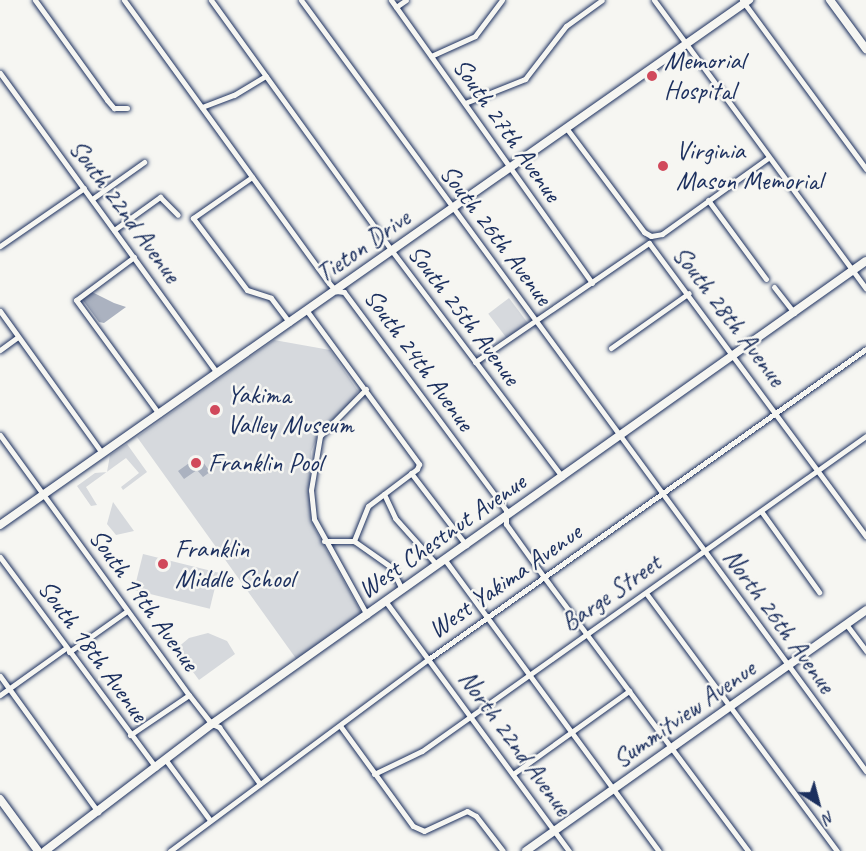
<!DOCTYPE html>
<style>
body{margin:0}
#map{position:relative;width:866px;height:851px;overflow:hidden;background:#f6f6f2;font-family:Caveat,sans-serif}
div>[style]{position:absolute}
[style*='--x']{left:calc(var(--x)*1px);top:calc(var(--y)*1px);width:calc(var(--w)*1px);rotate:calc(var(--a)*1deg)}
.green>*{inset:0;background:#d6d9dd;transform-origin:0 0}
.water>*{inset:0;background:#abb2c0}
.roads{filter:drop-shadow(0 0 2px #1b2f5e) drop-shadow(0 0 2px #1b2f5e)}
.street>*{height:5px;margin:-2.5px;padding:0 2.5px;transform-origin:2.5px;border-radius:2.5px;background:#f6f6f2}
.secondary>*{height:8px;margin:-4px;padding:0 4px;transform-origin:4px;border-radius:4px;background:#f6f6f2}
.primary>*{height:8px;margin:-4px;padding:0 4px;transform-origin:4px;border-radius:4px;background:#f6f6f2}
.dots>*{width:16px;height:16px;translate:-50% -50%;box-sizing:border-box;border:3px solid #f6f6f2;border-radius:50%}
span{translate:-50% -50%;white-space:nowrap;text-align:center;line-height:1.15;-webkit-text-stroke:5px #f6f6f2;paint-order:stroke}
.poi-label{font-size:26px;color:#1b2f5e}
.left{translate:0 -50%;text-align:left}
.street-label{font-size:26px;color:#1b2f5e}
.north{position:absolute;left:788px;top:773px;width:60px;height:60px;-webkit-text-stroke:4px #f6f6f2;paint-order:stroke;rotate:144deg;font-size:16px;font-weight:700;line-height:24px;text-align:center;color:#1b2f5e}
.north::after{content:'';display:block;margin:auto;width:21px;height:27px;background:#1b2f5e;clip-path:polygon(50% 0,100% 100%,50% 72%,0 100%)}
</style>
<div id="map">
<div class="green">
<div style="left:509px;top:298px;width:31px;height:26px;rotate:53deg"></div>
<div style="clip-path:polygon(274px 340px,330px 350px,358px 391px,348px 408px,317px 437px,311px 452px,310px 511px,315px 529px,362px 614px,297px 660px,137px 437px)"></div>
<div style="clip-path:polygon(127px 444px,147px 472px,123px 490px,121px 487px,139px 473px,126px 458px,86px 487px,97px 505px,91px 506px,77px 486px,95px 473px,107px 472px,110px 455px)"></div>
<div style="clip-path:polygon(113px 502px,134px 531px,116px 535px,107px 524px)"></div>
<div style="left:143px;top:554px;width:78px;height:37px;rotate:14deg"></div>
<div style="clip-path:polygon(208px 633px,227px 641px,235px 654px,199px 680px,176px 649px,189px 638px)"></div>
</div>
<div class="water">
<div style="clip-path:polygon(92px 292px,114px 303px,126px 307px,104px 323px,99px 322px,82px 299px)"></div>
<div style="clip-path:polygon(199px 456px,210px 472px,203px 477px,197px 470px,184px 479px,178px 471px)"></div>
</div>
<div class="roads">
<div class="street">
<div style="--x:35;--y:0;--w:123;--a:54.2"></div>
<div style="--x:107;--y:100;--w:11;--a:49"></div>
<div style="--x:114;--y:108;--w:13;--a:0"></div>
<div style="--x:124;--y:0;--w:349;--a:54.1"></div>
<div style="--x:329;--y:283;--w:11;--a:49"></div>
<div style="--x:336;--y:291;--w:8;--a:7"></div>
<div style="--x:344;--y:292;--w:272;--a:53.4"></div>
<div style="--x:506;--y:510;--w:14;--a:90"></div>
<div style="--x:506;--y:524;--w:65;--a:54.4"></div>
<div style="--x:544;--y:577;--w:342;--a:53.3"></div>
<div style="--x:211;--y:0;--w:309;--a:54.2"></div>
<div style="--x:392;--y:251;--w:283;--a:53"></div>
<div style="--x:301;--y:0;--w:956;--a:53.77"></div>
<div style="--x:391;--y:0;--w:347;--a:54.6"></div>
<div style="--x:654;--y:0;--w:358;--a:53.7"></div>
<div style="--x:742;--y:0;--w:210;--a:53.7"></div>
<div style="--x:396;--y:7;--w:12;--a:-35"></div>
<div style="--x:431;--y:56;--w:48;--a:-24.4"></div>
<div style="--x:475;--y:36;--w:45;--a:-53.1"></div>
<div style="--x:0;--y:73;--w:370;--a:54.1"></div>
<div style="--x:465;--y:103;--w:65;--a:-21.8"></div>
<div style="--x:525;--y:79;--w:67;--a:-52.3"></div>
<div style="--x:566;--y:26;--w:44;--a:-35.8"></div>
<div style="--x:202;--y:107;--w:34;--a:-21"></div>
<div style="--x:234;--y:95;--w:37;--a:-31"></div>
<div style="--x:567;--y:129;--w:129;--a:53.2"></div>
<div style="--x:644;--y:232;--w:8;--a:30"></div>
<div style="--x:651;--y:236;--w:11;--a:-10"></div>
<div style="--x:662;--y:234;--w:130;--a:-35.6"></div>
<div style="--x:252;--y:177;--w:72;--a:145.2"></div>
<div style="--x:193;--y:218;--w:90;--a:53.1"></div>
<div style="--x:247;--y:290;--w:25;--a:18"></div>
<div style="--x:271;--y:298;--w:31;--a:53"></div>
<div style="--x:92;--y:199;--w:64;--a:-35.4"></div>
<div style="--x:708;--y:200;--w:98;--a:53.7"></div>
<div style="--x:114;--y:230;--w:57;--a:-35.7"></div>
<div style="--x:160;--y:197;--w:25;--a:45"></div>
<div style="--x:0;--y:246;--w:102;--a:-34.6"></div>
<div style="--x:134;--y:257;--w:72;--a:143.4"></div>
<div style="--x:76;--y:300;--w:141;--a:53.9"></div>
<div style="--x:774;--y:287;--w:33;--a:52"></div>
<div style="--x:0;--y:311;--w:175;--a:54.3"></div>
<div style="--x:307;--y:311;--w:190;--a:53.8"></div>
<div style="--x:419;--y:464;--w:5;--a:112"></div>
<div style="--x:417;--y:469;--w:61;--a:142.9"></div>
<div style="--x:368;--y:506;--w:38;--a:112"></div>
<div style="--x:354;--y:541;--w:30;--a:180"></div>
<div style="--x:611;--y:348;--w:95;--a:-35.2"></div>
<div style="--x:0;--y:350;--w:22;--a:-36"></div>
<div style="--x:475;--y:362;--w:211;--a:-34.4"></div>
<div style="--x:649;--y:243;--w:365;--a:53.5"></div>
<div style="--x:366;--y:389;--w:66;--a:134.4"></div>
<div style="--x:320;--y:436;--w:55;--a:99.5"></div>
<div style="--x:311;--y:490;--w:29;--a:84"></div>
<div style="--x:314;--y:519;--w:110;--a:61.1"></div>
<div style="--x:0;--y:435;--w:321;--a:54"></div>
<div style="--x:189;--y:695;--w:37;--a:52"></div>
<div style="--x:212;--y:724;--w:8;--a:23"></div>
<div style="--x:219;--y:727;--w:70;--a:54.3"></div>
<div style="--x:411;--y:473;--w:91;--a:52.6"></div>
<div style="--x:384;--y:494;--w:26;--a:65"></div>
<div style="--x:395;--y:518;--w:63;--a:48.2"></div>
<div style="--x:761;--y:511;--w:100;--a:54.4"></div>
<div style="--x:354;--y:541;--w:45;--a:35.1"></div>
<div style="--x:391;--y:567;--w:25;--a:64"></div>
<div style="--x:0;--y:557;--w:262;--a:53.5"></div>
<div style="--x:445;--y:560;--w:361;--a:53.7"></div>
<div style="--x:646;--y:593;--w:321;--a:53.5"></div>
<div style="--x:386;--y:602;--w:309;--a:53.7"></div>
<div style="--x:846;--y:624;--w:34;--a:53"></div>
<div style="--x:69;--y:652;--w:71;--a:-35.3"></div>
<div style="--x:0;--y:676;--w:168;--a:54.2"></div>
<div style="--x:0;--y:695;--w:81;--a:-35.5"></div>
<div style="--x:341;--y:727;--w:122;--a:54"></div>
<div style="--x:413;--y:826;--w:12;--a:24"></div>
<div style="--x:424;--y:831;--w:47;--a:-24.9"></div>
<div style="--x:467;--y:811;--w:10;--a:29"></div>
<div style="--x:476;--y:816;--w:44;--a:52.4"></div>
<div style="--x:130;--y:735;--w:71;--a:-34.1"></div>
<div style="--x:165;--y:759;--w:76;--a:53.6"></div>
<div style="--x:374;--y:774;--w:53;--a:-25.6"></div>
<div style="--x:422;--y:751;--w:544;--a:-35.35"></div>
<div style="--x:513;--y:774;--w:143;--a:-35.6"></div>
<div style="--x:170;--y:851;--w:324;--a:-36.6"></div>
<div style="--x:430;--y:658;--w:534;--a:-35.33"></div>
</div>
<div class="secondary">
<div style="--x:830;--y:0;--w:61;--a:53.7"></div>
<div style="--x:0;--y:525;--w:915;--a:-35.03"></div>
<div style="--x:45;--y:851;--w:210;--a:-37.3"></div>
<div style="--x:212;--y:724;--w:801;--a:-35.3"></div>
<div style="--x:526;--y:851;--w:417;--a:-35.3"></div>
</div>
<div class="primary">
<div style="--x:0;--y:799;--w:64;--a:53.8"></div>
</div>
</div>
<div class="dots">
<div style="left:652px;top:76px;background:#d1495b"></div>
<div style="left:663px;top:166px;background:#d1495b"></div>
<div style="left:215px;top:410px;background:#d1495b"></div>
<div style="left:196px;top:463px;background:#d1495b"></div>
<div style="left:163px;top:564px;background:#d1495b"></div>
</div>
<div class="poi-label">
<span class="left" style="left:664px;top:76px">Memorial<br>Hospital</span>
<span class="left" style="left:676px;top:166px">Virginia<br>Mason Memorial</span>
<span class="left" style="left:227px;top:410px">Yakima<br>Valley Museum</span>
<span class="left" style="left:208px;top:463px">Franklin Pool</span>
<span class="left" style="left:175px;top:564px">Franklin<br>Middle School</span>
</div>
<div class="street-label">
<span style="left:507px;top:130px;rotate:55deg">South 27th Avenue</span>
<span style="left:125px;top:211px;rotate:54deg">South 22nd Avenue</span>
<span style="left:496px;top:235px;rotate:53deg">South 26th Avenue</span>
<span style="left:363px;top:246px;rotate:-35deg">Tieton Drive</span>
<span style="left:464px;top:315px;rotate:53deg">South 25th Avenue</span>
<span style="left:729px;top:316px;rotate:53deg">South 28th Avenue</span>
<span style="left:419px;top:360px;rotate:54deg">South 24th Avenue</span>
<span style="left:442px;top:536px;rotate:-35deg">West Chestnut Avenue</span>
<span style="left:505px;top:581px;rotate:-35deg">West Yakima Avenue</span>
<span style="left:611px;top:593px;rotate:-35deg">Barge Street</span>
<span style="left:144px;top:600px;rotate:54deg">South 19th Avenue</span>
<span style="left:779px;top:621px;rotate:54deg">North 26th Avenue</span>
<span style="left:93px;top:651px;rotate:54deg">South 18th Avenue</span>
<span style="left:684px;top:714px;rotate:-35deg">Summitview Avenue</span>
<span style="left:515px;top:743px;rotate:54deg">North 22nd Avenue</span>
</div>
<div class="north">N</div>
</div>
